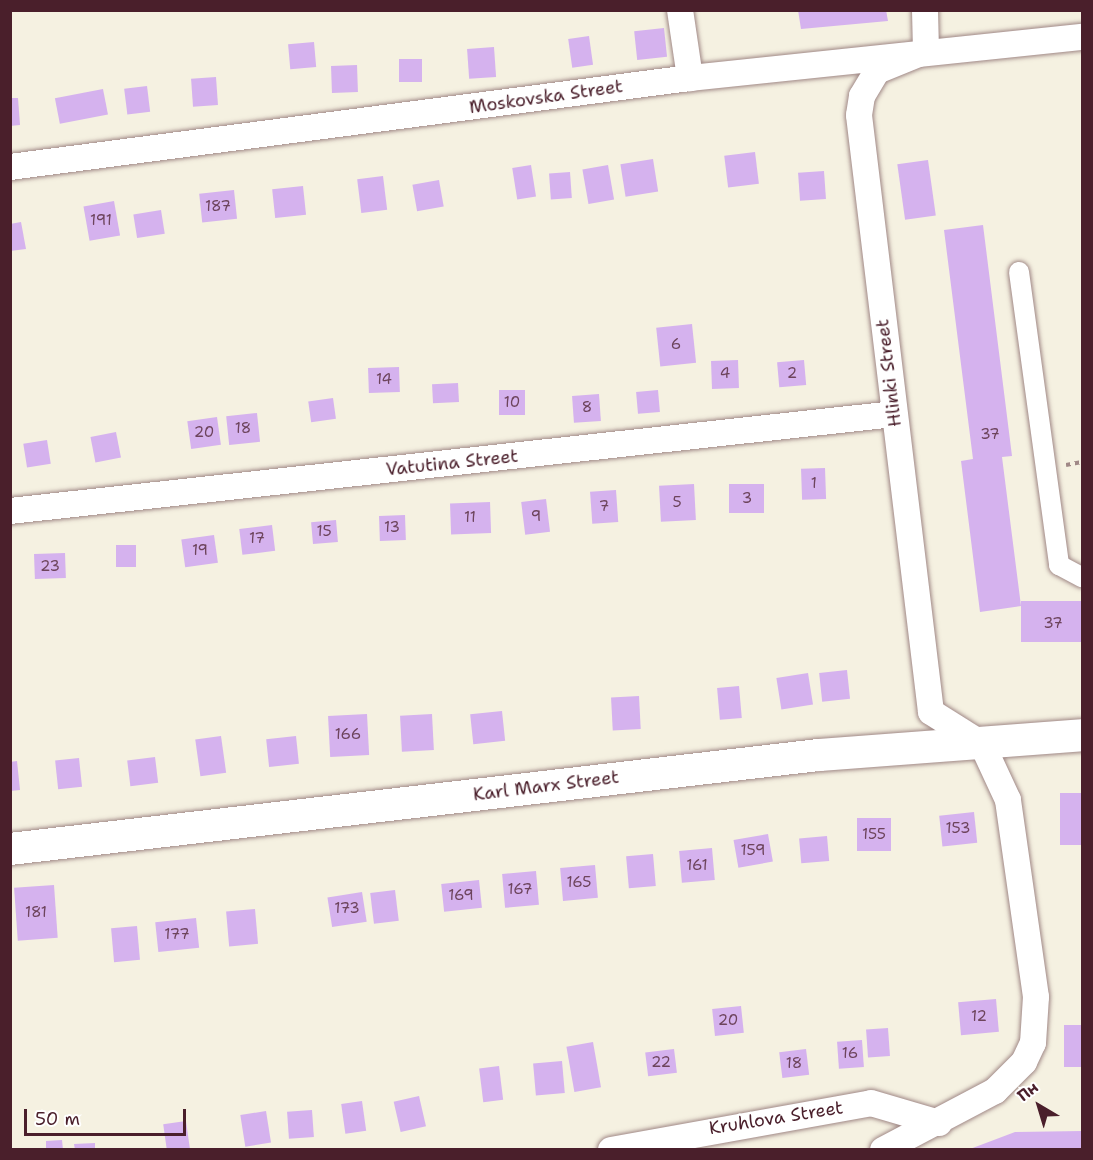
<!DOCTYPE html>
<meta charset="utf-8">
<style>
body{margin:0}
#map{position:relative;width:1093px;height:1160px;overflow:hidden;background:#f5f1e1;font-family:"Shantell Sans",sans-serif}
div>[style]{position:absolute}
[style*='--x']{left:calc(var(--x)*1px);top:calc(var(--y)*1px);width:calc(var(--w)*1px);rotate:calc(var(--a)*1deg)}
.building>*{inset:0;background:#d5b2ee;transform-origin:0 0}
.path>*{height:4px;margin-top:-2px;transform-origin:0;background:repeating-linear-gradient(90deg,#a08886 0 4.5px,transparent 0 9px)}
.roads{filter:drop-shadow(0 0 2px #a08886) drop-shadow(0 0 2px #a08886)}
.pedestrian>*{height:20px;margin:-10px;padding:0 10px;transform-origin:10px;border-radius:10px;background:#fff}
.minor>*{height:26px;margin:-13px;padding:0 13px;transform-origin:13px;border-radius:13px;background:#fff}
.tertiary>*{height:32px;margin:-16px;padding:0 16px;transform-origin:16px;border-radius:16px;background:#fff}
span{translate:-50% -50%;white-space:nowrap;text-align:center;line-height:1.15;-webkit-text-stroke:4.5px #fff;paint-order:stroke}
.number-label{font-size:15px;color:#6d445c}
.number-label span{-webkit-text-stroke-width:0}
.street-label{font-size:18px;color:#4a1f2b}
.frame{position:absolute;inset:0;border:12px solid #4a1f2b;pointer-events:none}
.north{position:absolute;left:1009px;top:1076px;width:60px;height:60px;-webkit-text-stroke:4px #fff;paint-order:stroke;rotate:322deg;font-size:16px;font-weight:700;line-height:24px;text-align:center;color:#4a1f2b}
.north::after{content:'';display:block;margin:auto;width:21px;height:27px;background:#4a1f2b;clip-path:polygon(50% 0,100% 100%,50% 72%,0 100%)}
.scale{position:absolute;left:24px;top:1109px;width:162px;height:27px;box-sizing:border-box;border:3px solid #4a1f2b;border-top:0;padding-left:8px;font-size:18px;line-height:21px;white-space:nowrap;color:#4a1f2b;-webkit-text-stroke:4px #fff;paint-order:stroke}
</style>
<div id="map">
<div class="building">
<div style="clip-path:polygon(798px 10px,886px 10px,888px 21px,801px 29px)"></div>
<div style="left:664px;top:28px;width:29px;height:30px;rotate:84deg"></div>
<div style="left:589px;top:36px;width:29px;height:21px;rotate:82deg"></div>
<div style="left:314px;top:42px;width:25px;height:26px;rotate:85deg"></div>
<div style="left:494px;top:47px;width:30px;height:27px;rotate:86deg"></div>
<div style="left:399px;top:59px;width:23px;height:23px"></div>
<div style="left:357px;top:65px;width:27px;height:26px;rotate:88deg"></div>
<div style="left:216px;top:77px;width:28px;height:25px;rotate:86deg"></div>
<div style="left:147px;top:86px;width:26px;height:23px;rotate:83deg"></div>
<div style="left:103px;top:89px;width:26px;height:49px;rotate:79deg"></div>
<div style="clip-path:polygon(10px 98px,18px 98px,20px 125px,10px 126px)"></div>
<div style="left:755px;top:152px;width:32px;height:31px;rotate:83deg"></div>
<div style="left:653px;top:159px;width:33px;height:33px;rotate:81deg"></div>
<div style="left:928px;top:160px;width:56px;height:31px;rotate:82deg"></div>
<div style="left:531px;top:165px;width:32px;height:19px;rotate:81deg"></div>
<div style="left:608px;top:165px;width:35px;height:26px;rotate:80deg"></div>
<div style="left:824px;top:171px;width:28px;height:26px;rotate:86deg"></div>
<div style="left:570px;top:172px;width:26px;height:21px;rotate:86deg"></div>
<div style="left:383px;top:176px;width:34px;height:26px;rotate:83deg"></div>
<div style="left:439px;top:180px;width:27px;height:27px;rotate:80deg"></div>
<div style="left:303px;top:186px;width:29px;height:31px;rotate:84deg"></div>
<div style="left:234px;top:190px;width:29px;height:35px;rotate:84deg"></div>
<div style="left:114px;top:201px;width:35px;height:31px;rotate:80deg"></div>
<div style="left:161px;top:210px;width:24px;height:28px;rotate:81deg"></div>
<div style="clip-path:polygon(21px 222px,26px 249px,10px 251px,10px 224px)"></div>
<div style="clip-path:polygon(983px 225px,1012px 456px,1002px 457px,1021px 606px,980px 612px,961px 461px,973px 459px,944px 230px)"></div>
<div style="left:692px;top:324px;width:39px;height:36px;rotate:84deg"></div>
<div style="left:738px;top:360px;width:28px;height:27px;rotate:88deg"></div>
<div style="left:804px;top:360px;width:25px;height:27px;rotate:85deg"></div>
<div style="left:399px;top:367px;width:25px;height:31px;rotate:88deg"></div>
<div style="left:458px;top:383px;width:19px;height:26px;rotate:87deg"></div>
<div style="left:499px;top:390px;width:26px;height:25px"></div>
<div style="left:658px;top:390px;width:22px;height:22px;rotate:85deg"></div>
<div style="left:599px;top:394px;width:27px;height:27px;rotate:86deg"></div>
<div style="left:333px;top:398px;width:21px;height:25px;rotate:82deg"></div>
<div style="left:257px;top:413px;width:29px;height:31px;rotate:84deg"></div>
<div style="left:217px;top:417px;width:28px;height:30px;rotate:82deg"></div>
<div style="left:116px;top:432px;width:26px;height:26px;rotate:79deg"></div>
<div style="left:47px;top:440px;width:24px;height:24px;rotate:81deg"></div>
<div style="left:825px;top:468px;width:31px;height:24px;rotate:88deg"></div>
<div style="left:694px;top:484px;width:36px;height:35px;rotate:87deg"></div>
<div style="left:764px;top:484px;width:29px;height:35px;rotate:90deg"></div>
<div style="left:616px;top:490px;width:32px;height:26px;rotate:86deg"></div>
<div style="left:546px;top:499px;width:33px;height:25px;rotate:83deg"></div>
<div style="left:490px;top:502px;width:31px;height:40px;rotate:88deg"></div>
<div style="left:405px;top:515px;width:25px;height:26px;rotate:88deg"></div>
<div style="left:336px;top:520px;width:22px;height:25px;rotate:85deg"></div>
<div style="left:272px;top:525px;width:26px;height:33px;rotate:83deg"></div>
<div style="left:214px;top:535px;width:28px;height:33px;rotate:82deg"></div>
<div style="left:136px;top:545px;width:22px;height:20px;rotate:90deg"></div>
<div style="left:65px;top:553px;width:25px;height:31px;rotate:88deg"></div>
<div style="left:1082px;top:601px;width:41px;height:61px;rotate:90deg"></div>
<div style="left:847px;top:670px;width:29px;height:28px;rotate:84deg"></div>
<div style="left:808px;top:673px;width:32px;height:32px;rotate:81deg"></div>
<div style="left:739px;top:686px;width:32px;height:22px;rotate:85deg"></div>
<div style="left:639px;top:696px;width:33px;height:28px;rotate:87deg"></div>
<div style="left:502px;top:711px;width:30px;height:32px;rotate:84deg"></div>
<div style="left:367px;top:714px;width:41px;height:39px;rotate:87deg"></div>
<div style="left:432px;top:714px;width:36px;height:32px;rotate:87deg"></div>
<div style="left:221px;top:736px;width:37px;height:26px;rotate:82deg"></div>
<div style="left:296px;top:736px;width:28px;height:30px;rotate:84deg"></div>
<div style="left:155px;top:757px;width:26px;height:28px;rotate:83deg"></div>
<div style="left:79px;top:758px;width:29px;height:24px;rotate:84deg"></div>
<div style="clip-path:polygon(17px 761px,20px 790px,10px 791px,10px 762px)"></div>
<div style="left:1060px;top:793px;width:22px;height:52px"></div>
<div style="left:974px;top:812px;width:31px;height:35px;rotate:84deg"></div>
<div style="left:891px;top:818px;width:33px;height:34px;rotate:90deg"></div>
<div style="left:768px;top:834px;width:28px;height:35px;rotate:80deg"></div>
<div style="left:827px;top:836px;width:25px;height:28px;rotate:85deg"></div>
<div style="left:712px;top:848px;width:32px;height:33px;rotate:85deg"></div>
<div style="left:653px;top:854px;width:32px;height:27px;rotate:85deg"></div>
<div style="left:595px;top:865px;width:33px;height:35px;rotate:85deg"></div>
<div style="left:536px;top:871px;width:34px;height:34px;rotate:85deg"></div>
<div style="left:479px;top:880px;width:28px;height:38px;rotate:84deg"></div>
<div style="left:54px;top:885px;width:53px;height:40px;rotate:86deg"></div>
<div style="left:395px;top:890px;width:31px;height:25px;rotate:83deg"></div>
<div style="left:362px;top:892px;width:30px;height:35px;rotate:81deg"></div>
<div style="left:255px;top:909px;width:35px;height:29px;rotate:85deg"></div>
<div style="left:196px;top:918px;width:30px;height:41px;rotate:84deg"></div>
<div style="left:137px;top:926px;width:34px;height:26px;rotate:85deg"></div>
<div style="left:996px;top:999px;width:33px;height:38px;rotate:85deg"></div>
<div style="left:741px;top:1006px;width:27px;height:29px;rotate:84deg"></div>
<div style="left:1082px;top:1025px;width:42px;height:18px;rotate:90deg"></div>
<div style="left:888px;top:1028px;width:28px;height:22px;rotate:86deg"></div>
<div style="left:862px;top:1040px;width:27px;height:25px;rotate:86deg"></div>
<div style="left:593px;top:1042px;width:46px;height:27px;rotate:80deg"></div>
<div style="left:674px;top:1049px;width:24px;height:29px;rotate:83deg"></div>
<div style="left:806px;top:1049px;width:26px;height:27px;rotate:83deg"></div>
<div style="left:562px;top:1061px;width:32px;height:29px;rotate:85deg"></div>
<div style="left:499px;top:1066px;width:34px;height:20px;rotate:83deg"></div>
<div style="left:419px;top:1096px;width:31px;height:26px;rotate:77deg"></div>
<div style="left:362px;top:1101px;width:30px;height:21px;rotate:82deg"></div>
<div style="left:312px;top:1110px;width:27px;height:25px;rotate:86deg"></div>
<div style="left:266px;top:1111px;width:32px;height:26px;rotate:81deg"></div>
<div style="left:186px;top:1121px;width:29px;height:23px;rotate:82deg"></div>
<div style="clip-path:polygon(1082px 1131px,1082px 1150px,970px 1149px,1015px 1132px)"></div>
<div style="clip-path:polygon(62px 1140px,63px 1150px,46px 1150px,46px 1141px)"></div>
<div style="clip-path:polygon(95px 1143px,95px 1150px,75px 1150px,74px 1144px)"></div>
</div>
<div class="path">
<div style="--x:1066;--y:465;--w:16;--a:-11"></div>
</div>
<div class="roads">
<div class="pedestrian">
<div style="--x:1019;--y:272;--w:296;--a:82.2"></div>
<div style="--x:1059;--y:565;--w:26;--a:28"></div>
</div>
<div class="minor">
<div style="--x:680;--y:10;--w:69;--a:81.6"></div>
<div style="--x:10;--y:167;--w:686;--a:-7.46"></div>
<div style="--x:690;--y:78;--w:394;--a:-6"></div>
<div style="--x:10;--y:511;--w:889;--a:-6.26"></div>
<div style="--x:611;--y:1150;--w:264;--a:-10.2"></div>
<div style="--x:871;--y:1103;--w:71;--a:16.4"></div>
<div style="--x:883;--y:1150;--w:127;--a:-27.8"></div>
<div style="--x:995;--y:1091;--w:41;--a:-45"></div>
<div style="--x:1024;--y:1062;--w:21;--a:-65"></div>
<div style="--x:1033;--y:1043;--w:46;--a:-86.3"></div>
<div style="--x:1036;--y:997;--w:199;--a:-98.1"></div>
<div style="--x:1008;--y:800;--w:62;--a:-114.9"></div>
<div style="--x:982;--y:744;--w:60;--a:-147.9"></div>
<div style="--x:931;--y:712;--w:601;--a:-96.88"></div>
<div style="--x:859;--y:115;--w:19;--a:-81"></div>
<div style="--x:862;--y:96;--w:29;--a:-59"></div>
<div style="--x:877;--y:71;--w:53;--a:-22.2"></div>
<div style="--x:926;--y:51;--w:41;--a:-91.4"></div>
</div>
<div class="tertiary">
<div style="--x:10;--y:849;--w:814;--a:-6.63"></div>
<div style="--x:819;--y:755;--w:264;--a:-4.3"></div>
</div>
</div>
<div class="number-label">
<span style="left:218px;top:207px">187</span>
<span style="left:101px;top:221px">191</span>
<span style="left:676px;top:345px">6</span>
<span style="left:725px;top:374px">4</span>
<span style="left:792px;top:374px">2</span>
<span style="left:384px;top:380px">14</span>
<span style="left:512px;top:403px">10</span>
<span style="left:587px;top:408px">8</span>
<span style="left:243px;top:429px">18</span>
<span style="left:204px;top:433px">20</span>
<span style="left:990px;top:435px">37</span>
<span style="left:814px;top:484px">1</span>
<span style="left:747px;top:499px">3</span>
<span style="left:677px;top:503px">5</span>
<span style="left:604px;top:507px">7</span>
<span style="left:536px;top:517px">9</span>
<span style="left:470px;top:518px">11</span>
<span style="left:392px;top:528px">13</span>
<span style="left:324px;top:532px">15</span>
<span style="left:257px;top:539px">17</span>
<span style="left:200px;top:551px">19</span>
<span style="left:50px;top:567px">23</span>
<span style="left:1053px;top:624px">37</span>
<span style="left:348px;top:735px">166</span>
<span style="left:958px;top:829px">153</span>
<span style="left:874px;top:835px">155</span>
<span style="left:753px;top:851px">159</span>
<span style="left:697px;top:866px">161</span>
<span style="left:579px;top:883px">165</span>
<span style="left:520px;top:890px">167</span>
<span style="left:461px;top:896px">169</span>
<span style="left:347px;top:909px">173</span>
<span style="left:36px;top:913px">181</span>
<span style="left:177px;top:935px">177</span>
<span style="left:979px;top:1017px">12</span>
<span style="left:728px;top:1021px">20</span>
<span style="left:850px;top:1054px">16</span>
<span style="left:661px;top:1063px">22</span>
<span style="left:794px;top:1064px">18</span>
</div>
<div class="street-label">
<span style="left:546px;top:97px;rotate:-8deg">Moskovska Street</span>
<span style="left:889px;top:373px;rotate:-97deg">Hlinki Street</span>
<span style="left:452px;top:463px;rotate:-6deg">Vatutina Street</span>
<span style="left:546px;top:786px;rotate:-7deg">Karl Marx Street</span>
<span style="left:776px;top:1118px;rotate:-9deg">Kruhlova Street</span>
</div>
<div class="frame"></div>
<div class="north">Пн</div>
<div class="scale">50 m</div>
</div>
